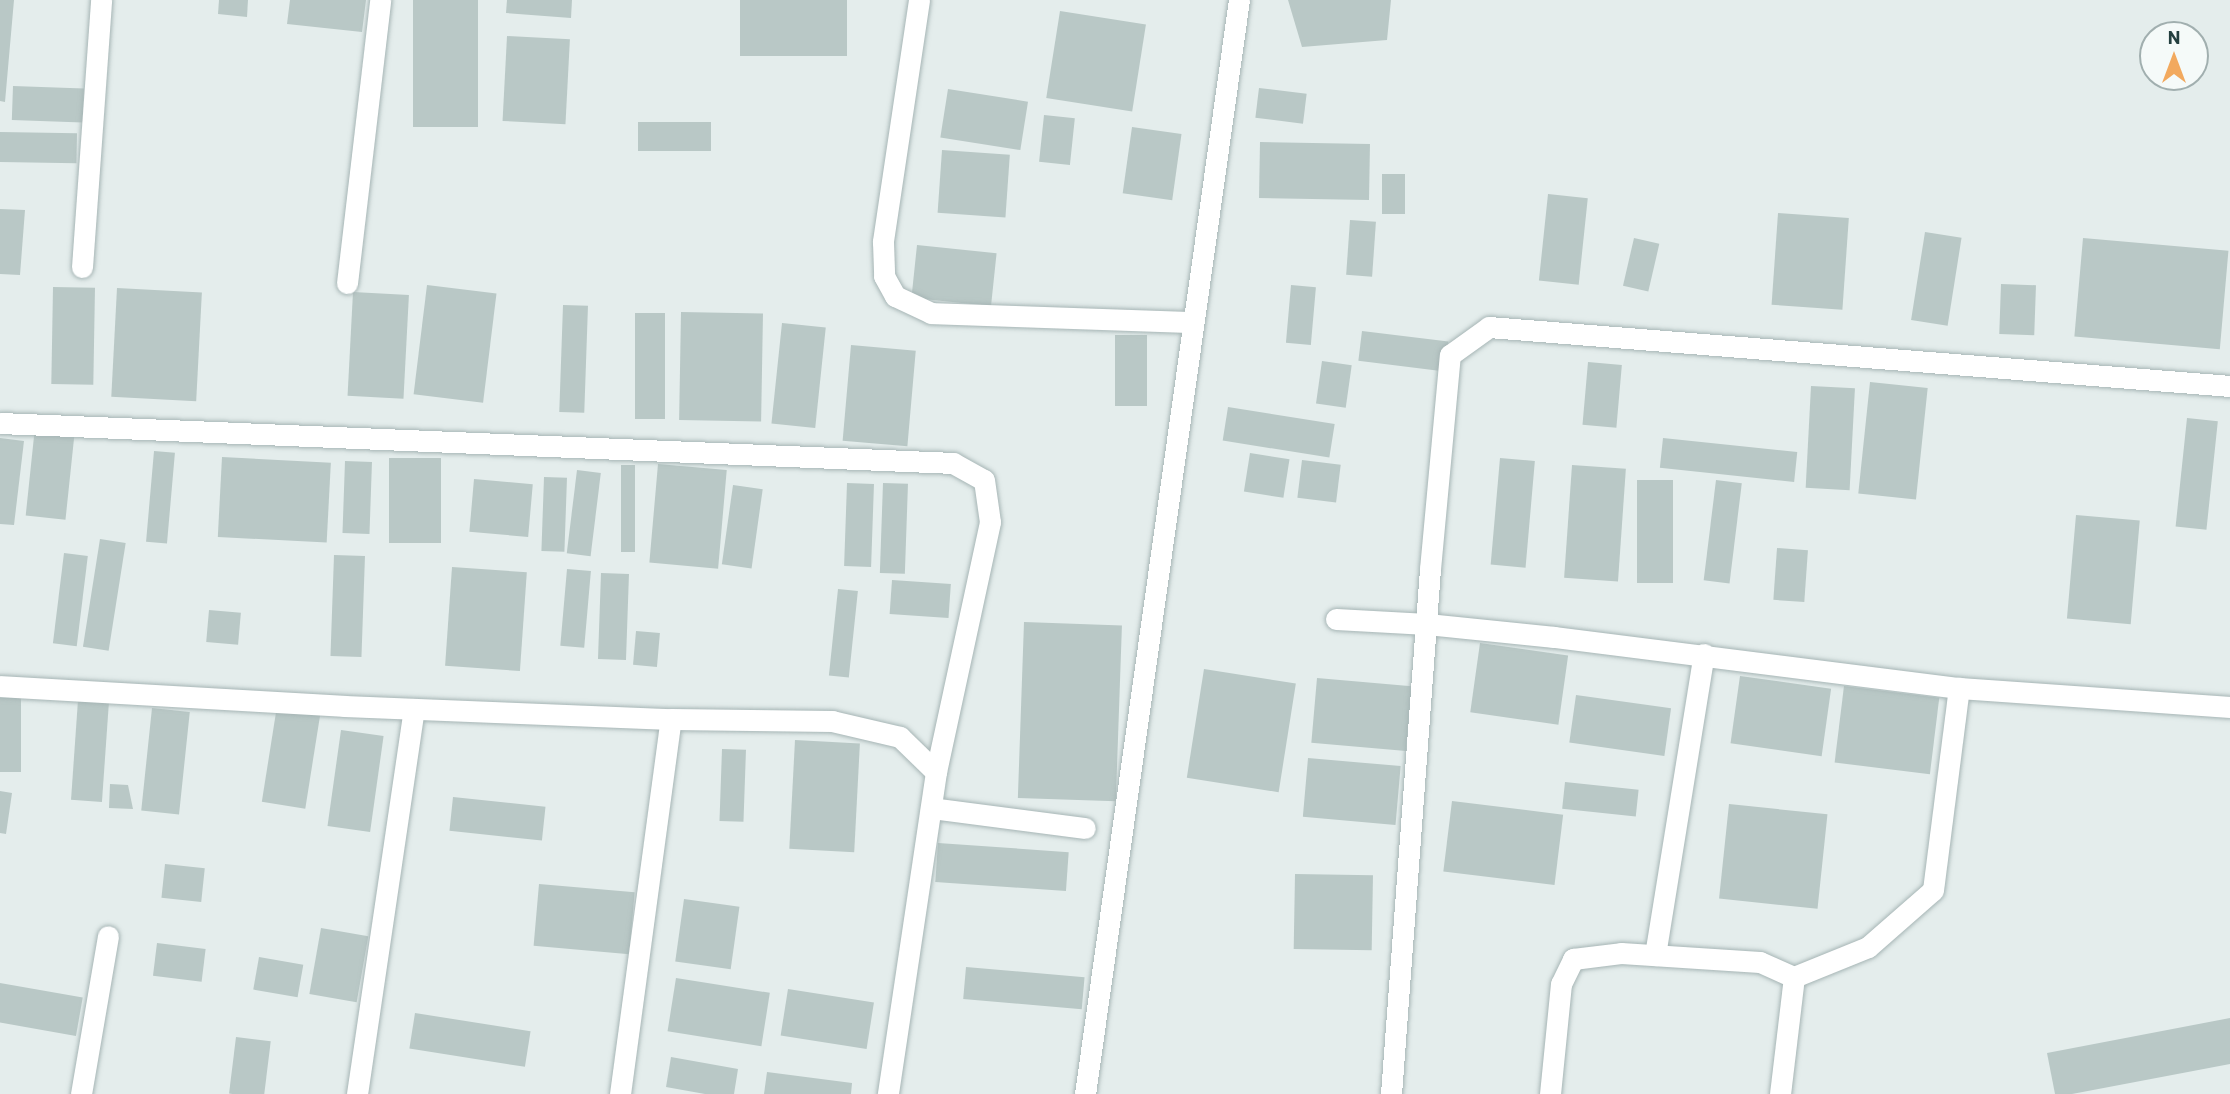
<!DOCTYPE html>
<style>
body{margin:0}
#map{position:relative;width:2230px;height:1094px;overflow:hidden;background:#e4edec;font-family:Barlow,sans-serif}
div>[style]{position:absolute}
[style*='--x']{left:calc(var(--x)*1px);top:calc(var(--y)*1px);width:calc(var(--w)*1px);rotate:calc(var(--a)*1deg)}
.building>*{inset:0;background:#b9c8c6;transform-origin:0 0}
.roads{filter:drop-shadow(0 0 2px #a6b5b5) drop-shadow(0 0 2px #a6b5b5)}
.minor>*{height:21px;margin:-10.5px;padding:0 10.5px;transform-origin:10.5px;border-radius:10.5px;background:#fff}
span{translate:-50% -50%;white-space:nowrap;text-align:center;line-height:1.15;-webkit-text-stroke:6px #f5faf9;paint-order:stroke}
.north{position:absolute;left:2139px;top:21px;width:70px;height:70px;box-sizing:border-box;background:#f5faf9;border:2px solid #a1afaf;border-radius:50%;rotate:0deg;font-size:19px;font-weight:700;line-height:28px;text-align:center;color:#233f3f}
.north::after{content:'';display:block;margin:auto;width:24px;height:32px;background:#f2a95e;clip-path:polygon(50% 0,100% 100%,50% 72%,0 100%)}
</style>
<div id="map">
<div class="building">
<div style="clip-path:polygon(0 0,14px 0,5px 102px,0 101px)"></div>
<div style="clip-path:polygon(219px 0,248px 0,247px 17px,218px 14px)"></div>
<div style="clip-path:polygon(290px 0,366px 0,362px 32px,287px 24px)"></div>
<div style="left:413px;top:0;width:65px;height:127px"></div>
<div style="clip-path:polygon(507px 0,572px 0,571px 18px,506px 13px)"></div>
<div style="left:740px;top:0;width:107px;height:56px"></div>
<div style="clip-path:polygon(1288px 0,1391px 0,1387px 40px,1302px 47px)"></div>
<div style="left:1060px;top:11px;width:87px;height:88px;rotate:9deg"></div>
<div style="left:507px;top:36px;width:63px;height:85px;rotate:3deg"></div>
<div style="left:13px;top:86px;width:71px;height:34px;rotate:2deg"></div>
<div style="left:1259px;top:88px;width:48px;height:30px;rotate:7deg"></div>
<div style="left:948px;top:89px;width:81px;height:49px;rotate:9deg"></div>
<div style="left:1044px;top:115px;width:31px;height:47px;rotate:6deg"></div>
<div style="left:638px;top:122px;width:73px;height:29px"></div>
<div style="left:1132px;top:127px;width:50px;height:67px;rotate:8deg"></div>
<div style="left:0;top:132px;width:77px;height:30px;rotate:1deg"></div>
<div style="left:1260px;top:142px;width:110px;height:56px;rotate:1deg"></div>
<div style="left:942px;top:150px;width:68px;height:63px;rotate:4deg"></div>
<div style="left:1382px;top:174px;width:23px;height:40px"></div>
<div style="left:1548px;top:194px;width:40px;height:87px;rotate:6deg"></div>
<div style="clip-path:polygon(0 209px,25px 210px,20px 275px,0 274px)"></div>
<div style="left:1778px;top:213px;width:71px;height:92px;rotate:4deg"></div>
<div style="left:1350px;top:220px;width:26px;height:55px;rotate:4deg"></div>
<div style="left:1925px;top:232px;width:37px;height:89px;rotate:9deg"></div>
<div style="left:1634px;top:238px;width:26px;height:49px;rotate:13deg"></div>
<div style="left:2083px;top:238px;width:146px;height:99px;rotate:5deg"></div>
<div style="left:917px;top:245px;width:80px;height:53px;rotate:6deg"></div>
<div style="left:2001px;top:284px;width:35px;height:50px;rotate:2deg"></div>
<div style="left:427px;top:285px;width:70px;height:110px;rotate:7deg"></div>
<div style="left:1291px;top:285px;width:25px;height:58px;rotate:5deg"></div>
<div style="left:53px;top:287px;width:42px;height:97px;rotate:1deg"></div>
<div style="left:117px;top:288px;width:85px;height:109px;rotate:3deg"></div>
<div style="left:353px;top:292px;width:56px;height:104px;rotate:3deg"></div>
<div style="left:563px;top:305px;width:25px;height:107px;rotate:2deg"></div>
<div style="left:681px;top:312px;width:82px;height:108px;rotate:1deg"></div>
<div style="left:635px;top:313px;width:30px;height:106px"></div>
<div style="left:782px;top:323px;width:44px;height:101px;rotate:6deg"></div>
<div style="left:1362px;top:331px;width:87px;height:30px;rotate:7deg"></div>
<div style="left:1115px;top:335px;width:32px;height:71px"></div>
<div style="left:851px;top:345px;width:65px;height:96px;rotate:5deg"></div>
<div style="left:1322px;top:361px;width:30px;height:43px;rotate:8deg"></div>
<div style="left:1588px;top:362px;width:34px;height:63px;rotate:5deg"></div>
<div style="left:1870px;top:382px;width:58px;height:112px;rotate:6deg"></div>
<div style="left:1811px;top:386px;width:44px;height:102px;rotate:3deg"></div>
<div style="left:1228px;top:407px;width:108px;height:34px;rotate:9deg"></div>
<div style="left:2187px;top:418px;width:31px;height:109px;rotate:6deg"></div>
<div style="left:35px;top:427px;width:40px;height:89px;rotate:6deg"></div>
<div style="clip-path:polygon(0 438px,24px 441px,14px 525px,0 524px)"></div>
<div style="left:1663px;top:438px;width:135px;height:30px;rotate:6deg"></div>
<div style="left:154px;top:451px;width:21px;height:91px;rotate:5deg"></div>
<div style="left:1250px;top:453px;width:40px;height:39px;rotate:9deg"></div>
<div style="left:222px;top:457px;width:109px;height:80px;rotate:3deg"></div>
<div style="left:389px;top:458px;width:52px;height:85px"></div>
<div style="left:1500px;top:458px;width:35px;height:107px;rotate:5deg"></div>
<div style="left:1302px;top:460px;width:39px;height:38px;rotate:7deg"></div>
<div style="left:345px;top:461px;width:27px;height:72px;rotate:2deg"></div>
<div style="left:658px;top:464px;width:69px;height:99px;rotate:5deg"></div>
<div style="left:621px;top:465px;width:14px;height:87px"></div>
<div style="left:1572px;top:465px;width:54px;height:113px;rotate:4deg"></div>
<div style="left:577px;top:470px;width:24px;height:84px;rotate:7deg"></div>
<div style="left:544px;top:477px;width:23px;height:74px;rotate:2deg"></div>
<div style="left:474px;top:479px;width:59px;height:53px;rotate:5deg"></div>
<div style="left:1637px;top:480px;width:36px;height:103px"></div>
<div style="left:1716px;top:480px;width:26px;height:101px;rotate:7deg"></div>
<div style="left:847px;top:483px;width:27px;height:83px;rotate:2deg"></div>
<div style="left:883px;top:483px;width:25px;height:90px;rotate:2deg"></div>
<div style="left:733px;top:485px;width:30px;height:80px;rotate:8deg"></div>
<div style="left:2076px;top:515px;width:64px;height:104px;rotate:5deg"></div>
<div style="left:100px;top:539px;width:26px;height:109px;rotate:9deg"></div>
<div style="left:1777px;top:548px;width:31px;height:52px;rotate:4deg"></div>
<div style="left:64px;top:553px;width:24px;height:91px;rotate:7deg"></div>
<div style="left:334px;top:555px;width:31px;height:101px;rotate:2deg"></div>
<div style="left:452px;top:567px;width:75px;height:99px;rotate:4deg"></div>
<div style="left:567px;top:569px;width:24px;height:77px;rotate:5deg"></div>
<div style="left:601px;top:573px;width:28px;height:86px;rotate:2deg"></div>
<div style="left:892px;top:580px;width:59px;height:34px;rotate:4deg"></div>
<div style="left:838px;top:589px;width:20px;height:87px;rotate:6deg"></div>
<div style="left:209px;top:610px;width:32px;height:32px;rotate:5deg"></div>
<div style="left:1024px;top:622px;width:98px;height:176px;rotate:2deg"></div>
<div style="left:636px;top:631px;width:24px;height:34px;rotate:5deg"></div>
<div style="left:1480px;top:643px;width:89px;height:70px;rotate:8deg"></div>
<div style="left:1204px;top:669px;width:93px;height:110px;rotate:9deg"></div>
<div style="left:1740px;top:676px;width:92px;height:68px;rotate:8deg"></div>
<div style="left:1317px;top:678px;width:95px;height:65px;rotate:5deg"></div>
<div style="left:1844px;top:686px;width:96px;height:77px;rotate:7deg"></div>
<div style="left:0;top:690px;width:21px;height:82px"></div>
<div style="left:1576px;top:695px;width:96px;height:48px;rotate:8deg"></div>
<div style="left:78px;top:700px;width:31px;height:100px;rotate:4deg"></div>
<div style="left:277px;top:706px;width:44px;height:97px;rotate:9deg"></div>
<div style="left:152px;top:708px;width:38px;height:103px;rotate:6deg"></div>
<div style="left:341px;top:730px;width:43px;height:97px;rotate:8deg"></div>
<div style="left:795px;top:740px;width:65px;height:109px;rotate:3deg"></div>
<div style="left:722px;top:749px;width:24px;height:72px;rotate:2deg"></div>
<div style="left:1308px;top:758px;width:93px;height:59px;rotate:5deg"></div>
<div style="left:1565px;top:782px;width:74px;height:27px;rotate:6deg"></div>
<div style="clip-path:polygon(110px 784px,128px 785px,133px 809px,109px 808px)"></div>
<div style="clip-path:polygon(0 791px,12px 793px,6px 834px,0 833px)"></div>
<div style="left:453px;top:797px;width:93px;height:34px;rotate:6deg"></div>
<div style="left:1452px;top:801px;width:112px;height:71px;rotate:7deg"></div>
<div style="left:1729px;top:804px;width:99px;height:95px;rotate:6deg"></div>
<div style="left:938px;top:843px;width:131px;height:39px;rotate:4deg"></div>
<div style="left:165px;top:864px;width:40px;height:34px;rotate:6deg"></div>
<div style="left:1295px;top:874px;width:78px;height:75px;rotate:1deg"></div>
<div style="left:539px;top:884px;width:96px;height:62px;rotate:5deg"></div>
<div style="left:684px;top:899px;width:56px;height:63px;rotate:8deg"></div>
<div style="left:321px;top:928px;width:48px;height:67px;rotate:10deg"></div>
<div style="left:157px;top:943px;width:49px;height:33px;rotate:7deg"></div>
<div style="left:259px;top:957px;width:45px;height:33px;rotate:10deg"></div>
<div style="left:966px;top:967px;width:119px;height:32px;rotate:5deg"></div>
<div style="left:676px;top:978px;width:95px;height:54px;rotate:9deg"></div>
<div style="left:0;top:983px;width:84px;height:39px;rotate:10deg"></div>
<div style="left:788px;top:989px;width:87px;height:47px;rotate:9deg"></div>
<div style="left:415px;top:1013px;width:117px;height:36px;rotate:9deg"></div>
<div style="clip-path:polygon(2230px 1018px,2230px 1064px,2072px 1094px,2055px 1094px,2047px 1053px)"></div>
<div style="left:236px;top:1037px;width:35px;height:57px;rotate:7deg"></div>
<div style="clip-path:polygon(671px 1057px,738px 1069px,734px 1094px,705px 1094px,666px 1087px)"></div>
<div style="clip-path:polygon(767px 1072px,852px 1083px,851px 1094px,764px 1094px)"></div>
</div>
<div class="roads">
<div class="minor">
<div style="--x:919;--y:0;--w:245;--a:98.5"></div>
<div style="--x:883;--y:242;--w:34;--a:88"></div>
<div style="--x:884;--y:276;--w:23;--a:61"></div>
<div style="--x:895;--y:296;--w:40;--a:25"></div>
<div style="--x:931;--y:313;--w:262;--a:2"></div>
<div style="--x:82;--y:267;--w:268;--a:-85.9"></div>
<div style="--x:347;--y:283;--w:285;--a:-83.3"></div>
<div style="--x:0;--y:423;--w:954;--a:2.4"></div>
<div style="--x:953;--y:463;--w:35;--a:29"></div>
<div style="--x:984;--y:480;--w:42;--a:81.9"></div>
<div style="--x:990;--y:522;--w:256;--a:102.2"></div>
<div style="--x:936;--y:772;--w:326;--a:98.5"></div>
<div style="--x:1336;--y:619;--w:91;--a:3.1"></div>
<div style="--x:1427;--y:624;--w:128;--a:5.8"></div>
<div style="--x:1554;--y:637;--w:408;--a:7.2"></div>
<div style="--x:1959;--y:688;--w:272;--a:4"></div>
<div style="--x:0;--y:686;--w:345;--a:3.3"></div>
<div style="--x:344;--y:706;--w:327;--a:2.3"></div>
<div style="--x:671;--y:719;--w:161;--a:0.7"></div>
<div style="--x:832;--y:721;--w:70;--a:13.2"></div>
<div style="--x:900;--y:737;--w:50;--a:44.2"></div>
<div style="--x:931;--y:808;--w:155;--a:7.4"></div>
<div style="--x:1655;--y:955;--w:305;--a:-80.8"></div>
<div style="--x:1794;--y:977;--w:80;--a:-22.1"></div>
<div style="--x:1868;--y:947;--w:86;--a:-41.2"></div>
<div style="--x:1933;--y:890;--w:204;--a:-82.7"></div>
<div style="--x:81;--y:1094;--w:160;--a:-80.3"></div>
<div style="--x:357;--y:1094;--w:389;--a:-81.6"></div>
<div style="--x:620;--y:1094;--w:378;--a:-82.3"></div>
<div style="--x:1085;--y:1094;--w:1105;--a:-81.99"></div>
<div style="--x:1391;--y:1094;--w:526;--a:-85.75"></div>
<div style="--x:1430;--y:569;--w:215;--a:-84.7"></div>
<div style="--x:1450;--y:355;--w:48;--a:-35.7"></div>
<div style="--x:1489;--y:327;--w:743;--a:4.55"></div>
<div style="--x:1550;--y:1094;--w:111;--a:-84.3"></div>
<div style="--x:1561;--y:984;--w:28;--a:-64"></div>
<div style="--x:1573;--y:959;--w:48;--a:-7.1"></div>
<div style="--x:1621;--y:953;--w:139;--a:3.7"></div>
<div style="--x:1760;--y:962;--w:37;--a:24"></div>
<div style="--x:1780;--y:1094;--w:118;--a:-83.2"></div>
</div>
</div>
<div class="north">N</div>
</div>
